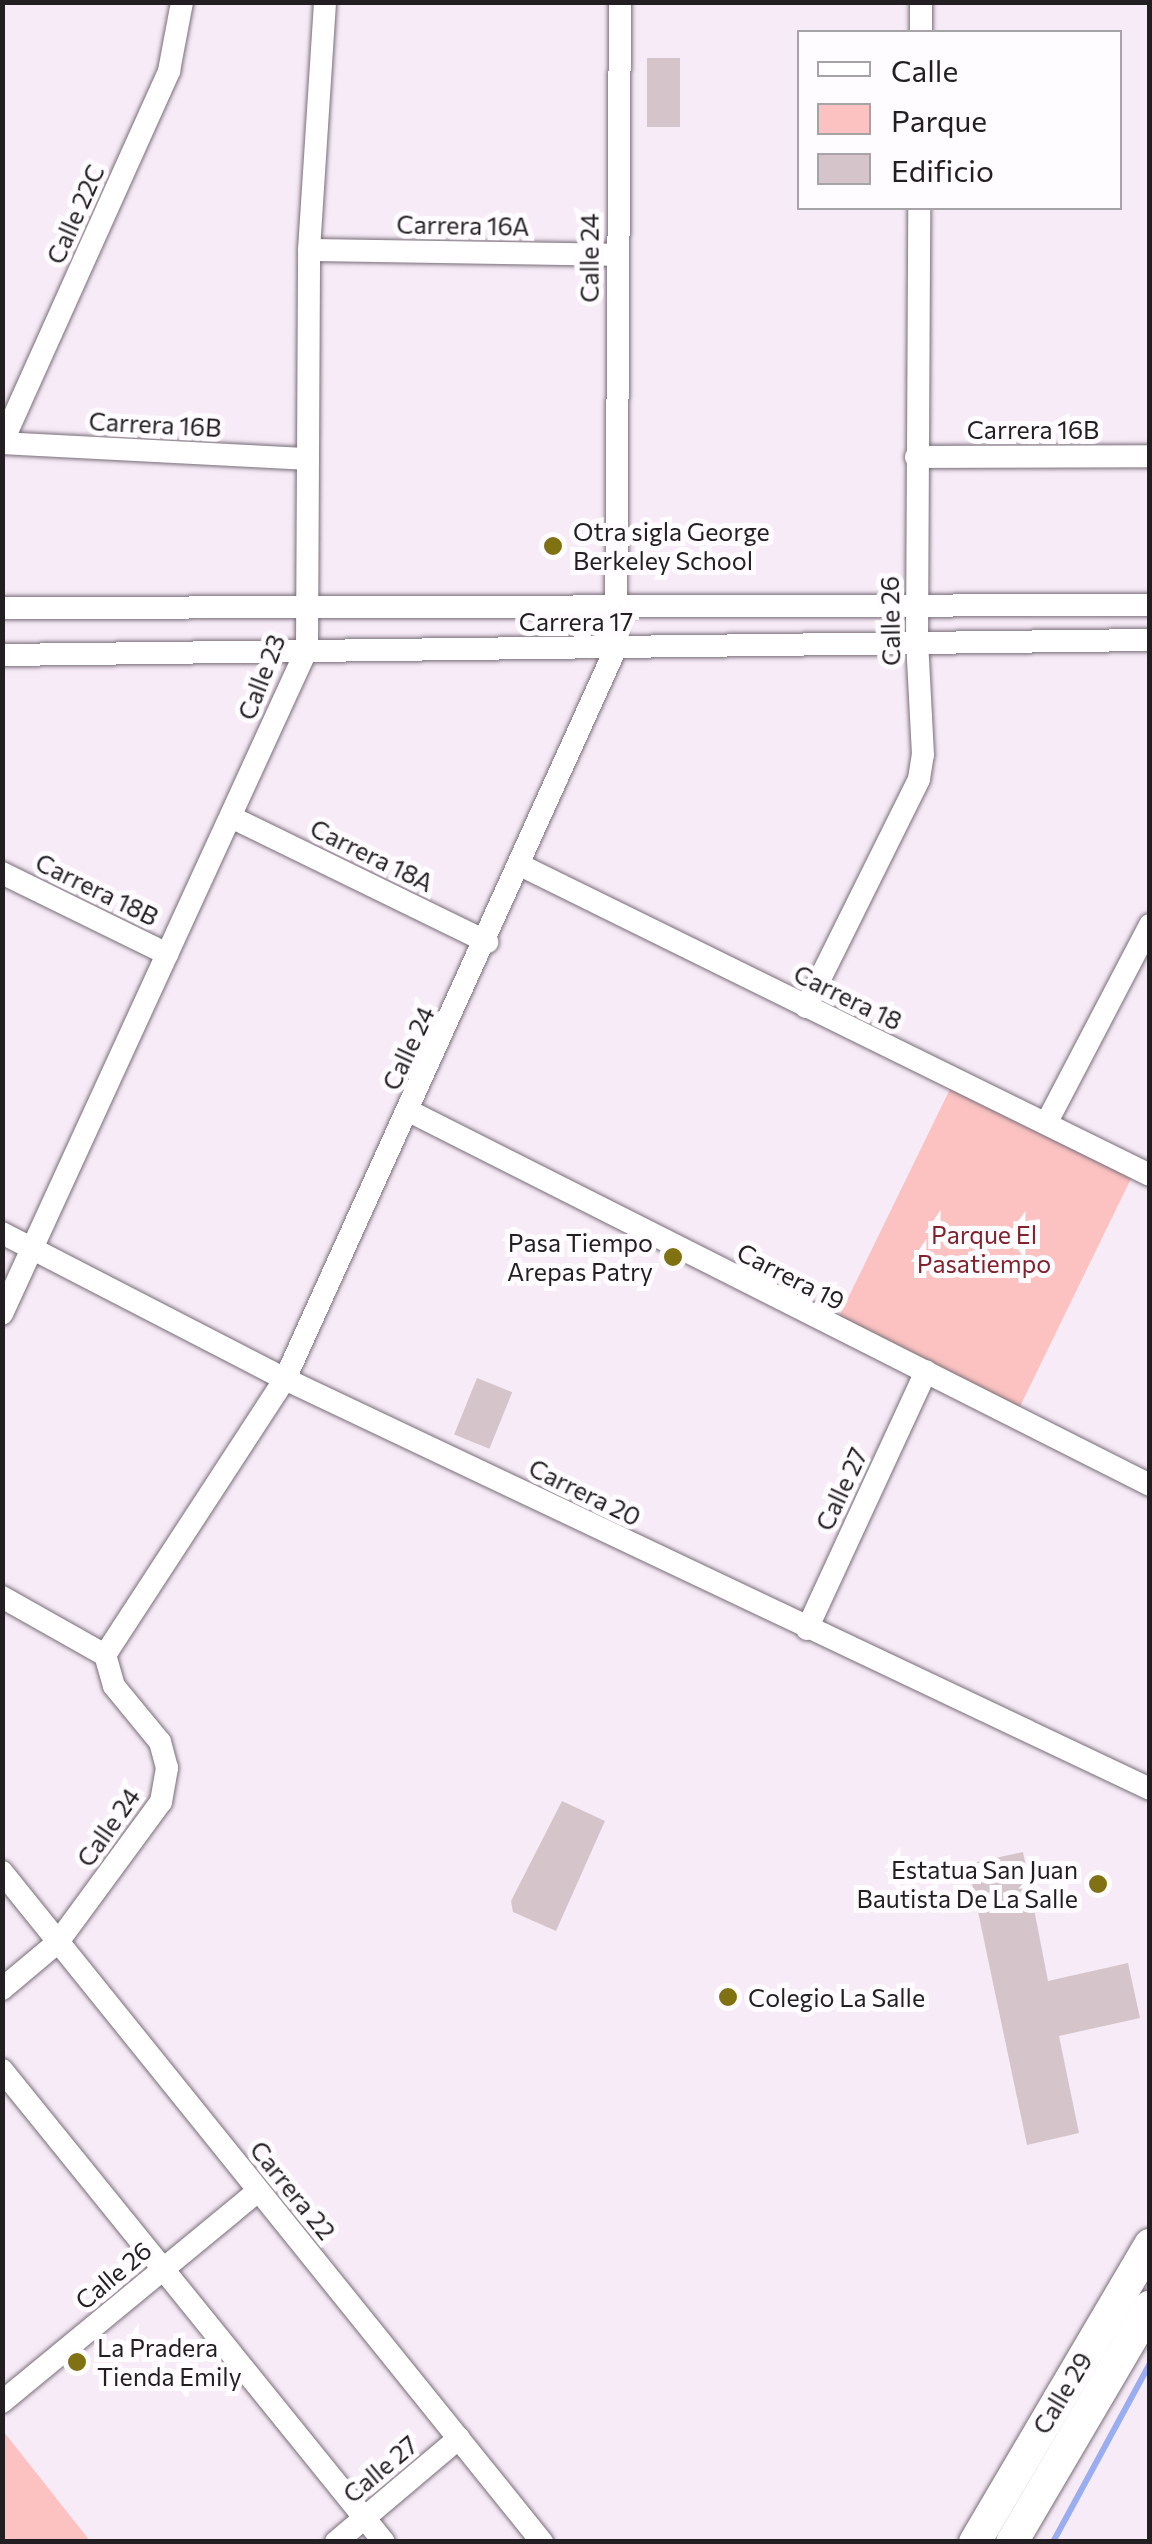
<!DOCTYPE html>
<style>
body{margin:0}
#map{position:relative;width:1152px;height:2544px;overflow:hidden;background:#f7ebf7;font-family:Commissioner,sans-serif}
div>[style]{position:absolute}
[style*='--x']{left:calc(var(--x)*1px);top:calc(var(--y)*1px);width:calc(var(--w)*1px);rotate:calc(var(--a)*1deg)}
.green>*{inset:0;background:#fbc2c1;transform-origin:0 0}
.stream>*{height:6px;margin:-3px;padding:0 3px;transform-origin:3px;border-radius:3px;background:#9aadf0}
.building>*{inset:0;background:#d5c5cb;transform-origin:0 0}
.roads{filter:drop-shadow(0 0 2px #776d77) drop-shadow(0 0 2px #776d77)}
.street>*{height:22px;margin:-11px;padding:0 11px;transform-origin:11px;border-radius:11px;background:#fff}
.secondary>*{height:32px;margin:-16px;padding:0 16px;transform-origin:16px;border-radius:16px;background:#fff}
.dots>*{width:28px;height:28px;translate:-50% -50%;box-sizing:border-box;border:5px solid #fefcfe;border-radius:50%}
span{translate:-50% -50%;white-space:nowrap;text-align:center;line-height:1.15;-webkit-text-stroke:10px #fefcfe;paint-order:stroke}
.street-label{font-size:25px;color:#221e22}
.poi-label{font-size:25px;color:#221e22}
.left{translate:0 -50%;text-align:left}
.right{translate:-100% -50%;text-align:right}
.park-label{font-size:25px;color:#81222d}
.frame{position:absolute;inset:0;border:5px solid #221e22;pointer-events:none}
.legend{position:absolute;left:797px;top:30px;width:325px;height:180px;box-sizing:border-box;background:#fefcfe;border:2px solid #a6a3a6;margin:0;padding:12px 18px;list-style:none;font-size:30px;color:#221e22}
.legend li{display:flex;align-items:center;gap:20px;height:50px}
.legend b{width:50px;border:2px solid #a6a3a6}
</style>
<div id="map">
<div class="green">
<div style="left:950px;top:1089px;width:202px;height:256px;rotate:26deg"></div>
<div style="clip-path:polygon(4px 2432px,90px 2541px,3px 2541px)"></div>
</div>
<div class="stream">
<div style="--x:1053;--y:2542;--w:204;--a:-61.5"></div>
</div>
<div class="building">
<div style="left:647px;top:58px;width:33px;height:69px"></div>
<div style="left:477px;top:1378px;width:38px;height:61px;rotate:22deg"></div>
<div style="clip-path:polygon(562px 1801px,605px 1821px,556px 1931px,513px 1912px,511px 1901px)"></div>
<div style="clip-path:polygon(1023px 1852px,1048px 1981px,1128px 1963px,1140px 2018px,1059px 2036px,1079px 2133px,1027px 2145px,968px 1864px)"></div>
</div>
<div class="roads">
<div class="street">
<div style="--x:921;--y:32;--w:30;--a:-90"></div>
<div style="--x:309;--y:250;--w:307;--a:0.9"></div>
<div style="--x:2;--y:443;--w:408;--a:-65.8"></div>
<div style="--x:169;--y:71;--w:70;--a:-79.3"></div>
<div style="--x:2;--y:443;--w:302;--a:3"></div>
<div style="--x:916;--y:457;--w:234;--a:-0.2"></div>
<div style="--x:2;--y:608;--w:1148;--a:-0.15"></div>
<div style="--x:2;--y:655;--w:1148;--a:-0.75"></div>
<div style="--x:233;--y:818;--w:283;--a:26"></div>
<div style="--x:522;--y:866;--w:700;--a:26.2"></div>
<div style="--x:2;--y:873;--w:184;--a:26.1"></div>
<div style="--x:806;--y:1007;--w:254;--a:-63.6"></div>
<div style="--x:919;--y:779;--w:24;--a:-81"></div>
<div style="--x:923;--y:755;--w:113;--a:-93"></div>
<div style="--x:917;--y:642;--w:434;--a:-89.7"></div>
<div style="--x:409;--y:1111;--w:830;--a:26.78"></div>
<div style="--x:1048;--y:1120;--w:220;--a:-62.4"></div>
<div style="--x:2;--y:1233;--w:318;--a:27.3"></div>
<div style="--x:285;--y:1379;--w:957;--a:25.36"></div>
<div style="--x:2;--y:1314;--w:732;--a:-65.36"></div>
<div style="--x:307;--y:649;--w:399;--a:-89.7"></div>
<div style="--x:309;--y:250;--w:249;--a:-86.3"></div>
<div style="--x:2;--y:1597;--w:118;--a:29.4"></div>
<div style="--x:807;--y:1629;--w:284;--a:-65.2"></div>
<div style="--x:2;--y:1872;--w:861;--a:51.13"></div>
<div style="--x:2;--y:1989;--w:73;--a:-40"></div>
<div style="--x:58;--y:1942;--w:174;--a:-53.7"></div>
<div style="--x:161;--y:1802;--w:35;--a:-80"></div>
<div style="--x:167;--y:1768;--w:27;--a:-105"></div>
<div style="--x:160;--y:1742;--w:72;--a:-129.4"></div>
<div style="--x:114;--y:1686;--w:32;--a:-106"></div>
<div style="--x:105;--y:1655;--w:330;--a:-56.9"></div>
<div style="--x:285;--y:1379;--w:802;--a:-65.64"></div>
<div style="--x:616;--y:648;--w:646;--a:-89.65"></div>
<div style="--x:2;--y:2070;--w:607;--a:51.02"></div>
<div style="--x:2;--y:2402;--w:332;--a:-39.5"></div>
<div style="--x:336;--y:2542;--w:161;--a:-40.2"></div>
</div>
<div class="secondary">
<div style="--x:975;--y:2542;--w:345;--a:-59.5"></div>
<div style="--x:1012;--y:2542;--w:273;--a:-59.6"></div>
</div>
</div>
<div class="dots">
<div style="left:553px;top:546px;background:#807212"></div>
<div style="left:673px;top:1257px;background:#807212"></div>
<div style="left:1098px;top:1884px;background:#807212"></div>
<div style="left:728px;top:1997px;background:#807212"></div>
<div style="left:77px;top:2362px;background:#807212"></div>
</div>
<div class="street-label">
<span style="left:75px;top:214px;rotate:-66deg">Calle 22C</span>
<span style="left:463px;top:225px;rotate:1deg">Carrera 16A</span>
<span style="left:589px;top:258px;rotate:-90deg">Calle 24</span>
<span style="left:155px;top:424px;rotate:3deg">Carrera 16B</span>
<span style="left:1033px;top:429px">Carrera 16B</span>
<span style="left:576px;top:621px">Carrera 17</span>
<span style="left:890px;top:621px;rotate:-91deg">Calle 26</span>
<span style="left:261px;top:677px;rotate:-69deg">Calle 23</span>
<span style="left:372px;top:855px;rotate:26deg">Carrera 18A</span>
<span style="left:97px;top:889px;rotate:26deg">Carrera 18B</span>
<span style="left:848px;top:997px;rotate:26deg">Carrera 18</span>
<span style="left:408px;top:1048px;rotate:-65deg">Calle 24</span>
<span style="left:791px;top:1276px;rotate:27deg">Carrera 19</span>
<span style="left:841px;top:1489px;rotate:-65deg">Calle 27</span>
<span style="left:585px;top:1492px;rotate:26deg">Carrera 20</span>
<span style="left:108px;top:1827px;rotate:-55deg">Calle 24</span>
<span style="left:293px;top:2190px;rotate:51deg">Carrera 22</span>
<span style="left:113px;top:2275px;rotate:-40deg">Calle 26</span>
<span style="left:1062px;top:2393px;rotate:-59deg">Calle 29</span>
<span style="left:380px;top:2469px;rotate:-40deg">Calle 27</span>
</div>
<div class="poi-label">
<span class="left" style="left:573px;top:546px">Otra sigla George<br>Berkeley School</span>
<span class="right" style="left:653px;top:1257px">Pasa Tiempo<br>Arepas Patry</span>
<span class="right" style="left:1078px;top:1884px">Estatua San Juan<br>Bautista De La Salle</span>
<span class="left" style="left:748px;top:1997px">Colegio La Salle</span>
<span class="left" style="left:97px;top:2362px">La Pradera<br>Tienda Emily</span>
</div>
<div class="park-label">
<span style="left:984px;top:1249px">Parque El<br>Pasatiempo</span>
</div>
<div class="frame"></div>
<ul class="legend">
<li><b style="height:12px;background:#fff"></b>Calle</li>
<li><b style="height:28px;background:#fbc2c1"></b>Parque</li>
<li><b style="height:28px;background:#d5c5cb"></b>Edificio</li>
</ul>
</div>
